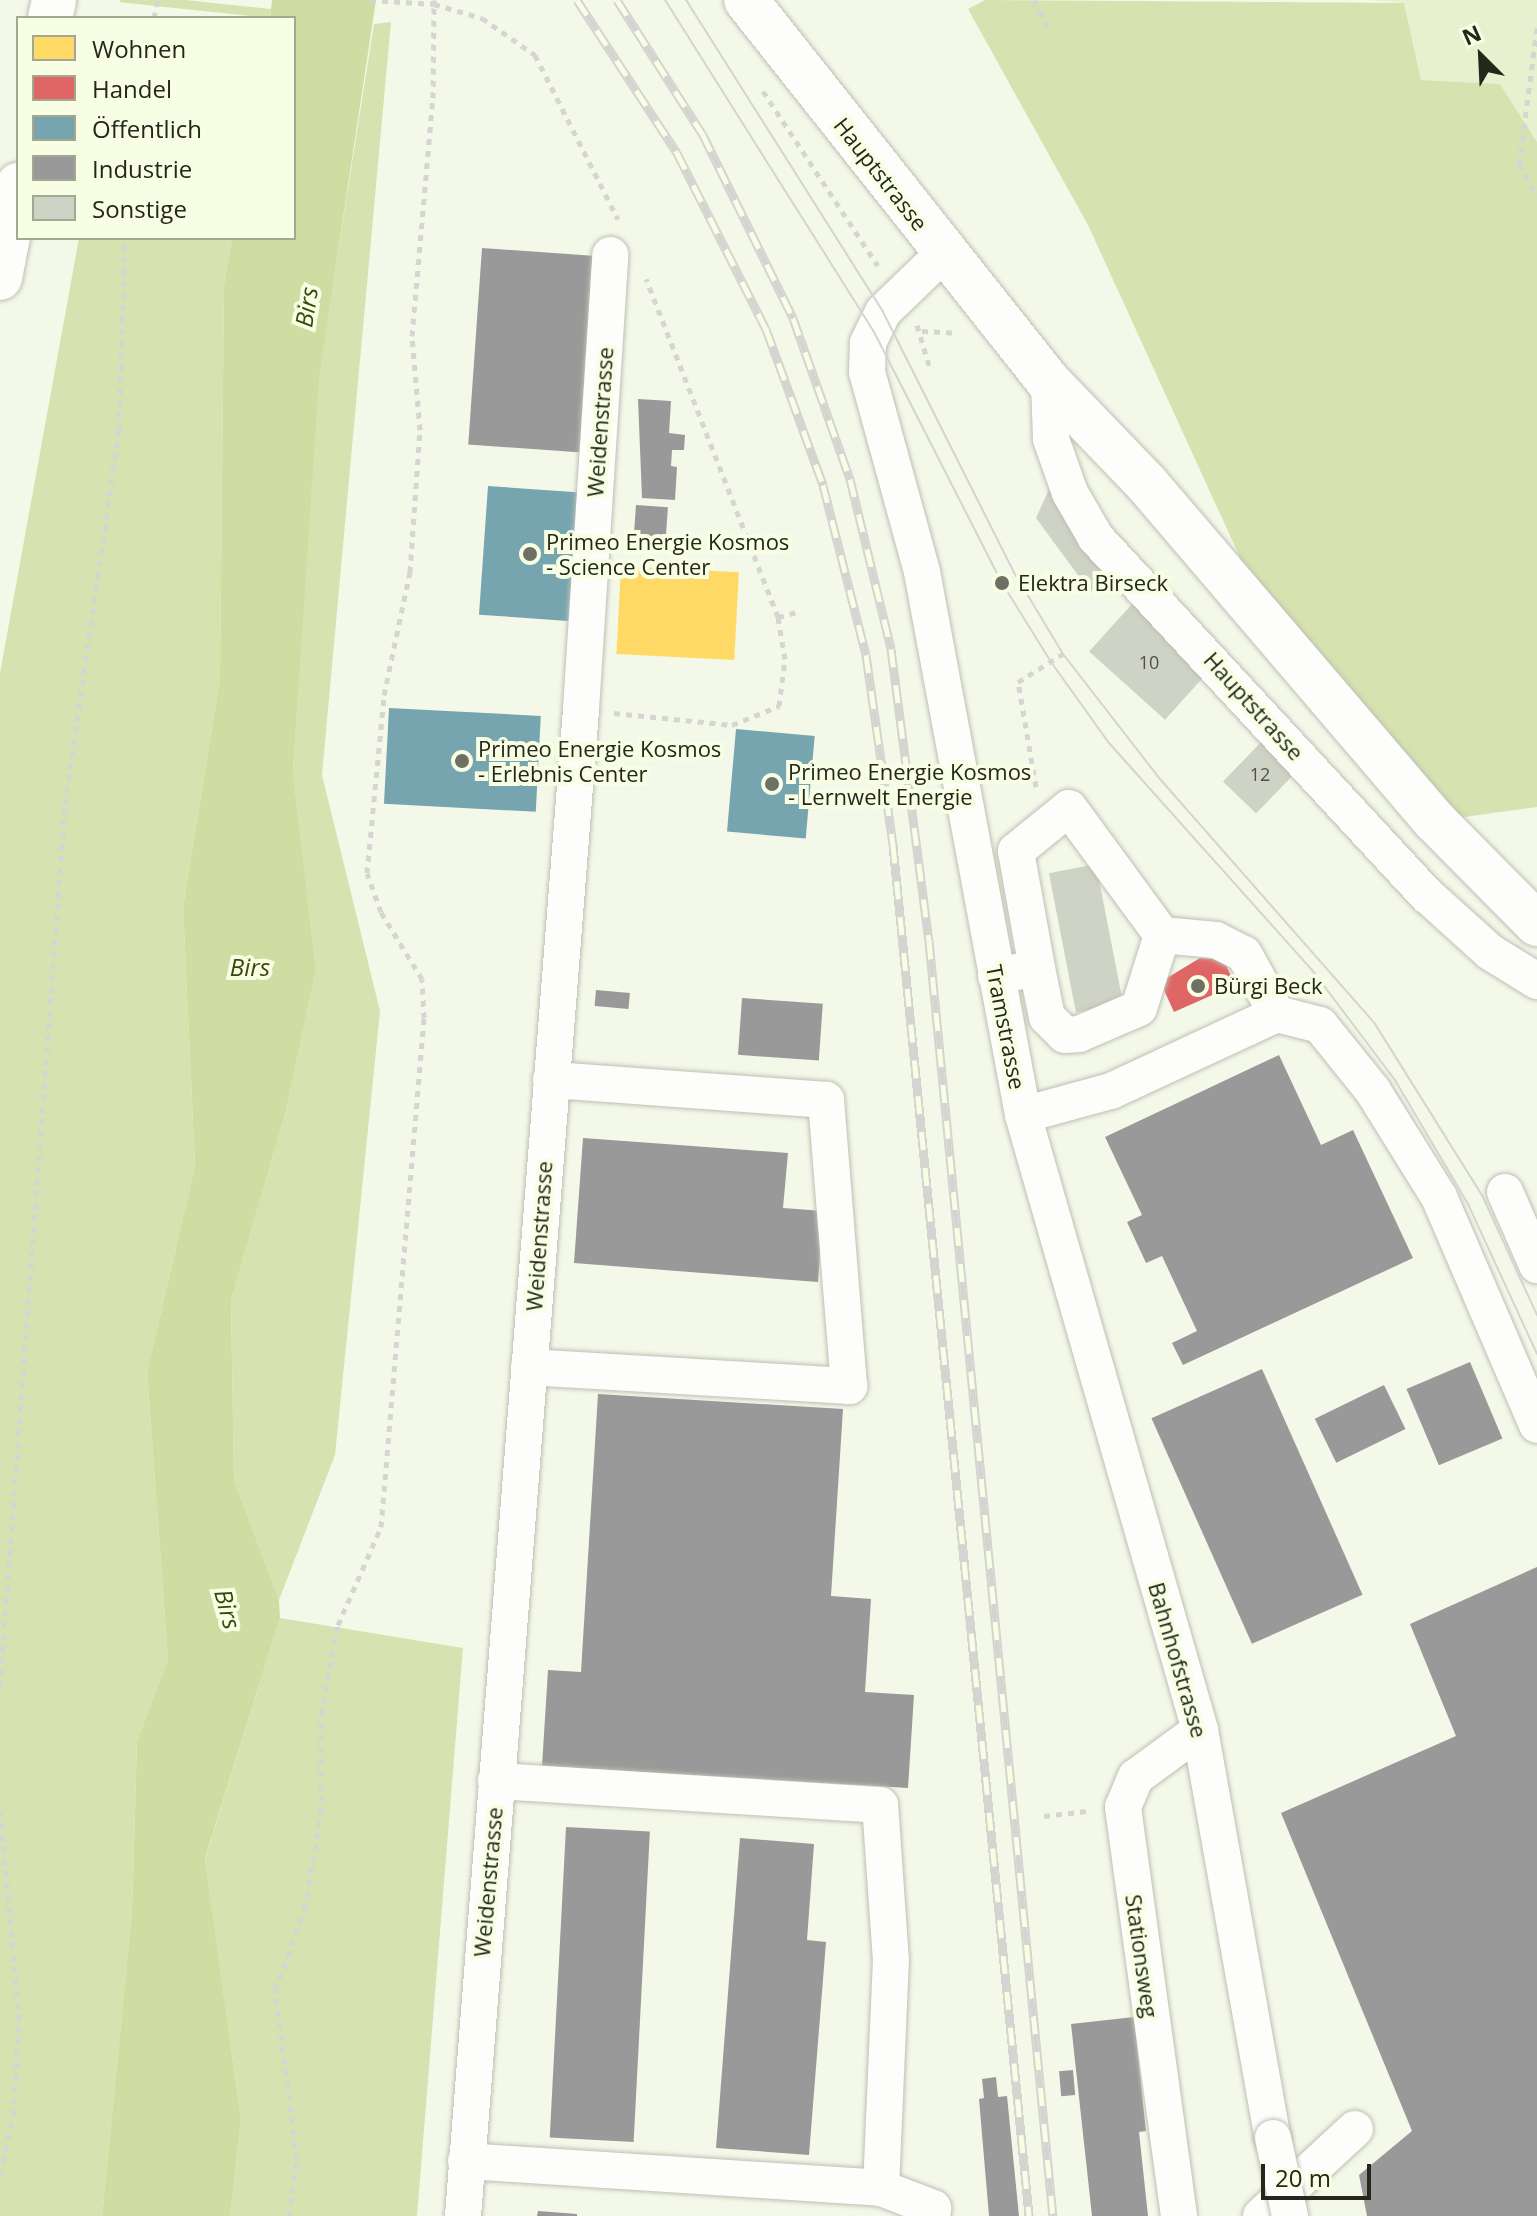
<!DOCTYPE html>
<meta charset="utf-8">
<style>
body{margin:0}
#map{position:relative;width:1537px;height:2216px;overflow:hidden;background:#f4f8e9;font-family:"Open Sans",sans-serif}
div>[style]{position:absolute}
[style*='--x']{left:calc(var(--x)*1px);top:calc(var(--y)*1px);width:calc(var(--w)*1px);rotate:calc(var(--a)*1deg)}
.green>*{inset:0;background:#e7f0cf}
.forest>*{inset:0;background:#d7e2b1;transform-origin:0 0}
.water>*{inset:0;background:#cfdca2}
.homes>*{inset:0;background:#ffd966;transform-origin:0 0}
.shops>*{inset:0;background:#e06666}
.public>*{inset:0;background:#76a5af;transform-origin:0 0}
.industry>*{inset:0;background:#999;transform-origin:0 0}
.building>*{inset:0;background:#cfd3c5;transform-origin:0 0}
.path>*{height:5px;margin-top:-2.5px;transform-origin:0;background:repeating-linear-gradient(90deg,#d5d6d2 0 6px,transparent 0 12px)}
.roads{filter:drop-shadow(0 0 2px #bdc0b3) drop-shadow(0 0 2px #bdc0b3)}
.minor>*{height:36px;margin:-18px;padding:0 18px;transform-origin:18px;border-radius:18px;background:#fdfefc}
.major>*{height:44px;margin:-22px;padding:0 22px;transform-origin:22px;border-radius:22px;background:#fdfefc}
.highway>*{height:44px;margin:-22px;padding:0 22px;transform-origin:22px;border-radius:22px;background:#fdfefc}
.tram>*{height:2px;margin:-1px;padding:0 1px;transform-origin:1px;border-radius:1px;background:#d4d4d0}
.rail>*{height:9px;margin-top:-4.5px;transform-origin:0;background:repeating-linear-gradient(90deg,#f7fee3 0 18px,#d4d4d0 0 36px);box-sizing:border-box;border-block:2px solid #d4d4d0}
.bridges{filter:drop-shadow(0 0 2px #bdc0b3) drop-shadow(0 0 2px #bdc0b3)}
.minor-bridge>*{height:36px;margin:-18px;padding:0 18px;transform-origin:18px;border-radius:18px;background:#fdfefc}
.dots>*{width:22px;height:22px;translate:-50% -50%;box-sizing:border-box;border:4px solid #f7fee3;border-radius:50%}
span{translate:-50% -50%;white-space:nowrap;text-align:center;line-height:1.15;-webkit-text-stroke:8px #f7fee3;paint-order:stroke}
.number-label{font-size:18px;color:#4f5245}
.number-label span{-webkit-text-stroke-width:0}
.street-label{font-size:22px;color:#24271a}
.poi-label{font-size:22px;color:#24271a}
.left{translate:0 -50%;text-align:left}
.water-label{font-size:24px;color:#3c460c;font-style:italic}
.legend{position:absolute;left:16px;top:16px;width:280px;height:224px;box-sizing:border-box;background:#f7fee3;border:2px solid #a3a893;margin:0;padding:10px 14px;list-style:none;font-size:24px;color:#24271a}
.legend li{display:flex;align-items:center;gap:16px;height:40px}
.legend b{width:40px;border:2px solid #a3a893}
.north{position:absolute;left:1441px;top:16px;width:80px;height:80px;-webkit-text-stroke:6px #f7fee3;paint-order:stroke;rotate:336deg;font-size:22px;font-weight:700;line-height:32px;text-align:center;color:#24271a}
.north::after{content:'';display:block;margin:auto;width:28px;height:36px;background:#24271a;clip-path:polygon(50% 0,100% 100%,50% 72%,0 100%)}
.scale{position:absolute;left:1261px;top:2164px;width:110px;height:36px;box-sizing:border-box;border:4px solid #24271a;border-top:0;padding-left:10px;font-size:24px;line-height:28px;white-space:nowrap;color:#24271a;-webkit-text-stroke:6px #f7fee3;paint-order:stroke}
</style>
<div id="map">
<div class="green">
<div style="clip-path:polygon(1370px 0,1537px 0,1537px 142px,1500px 84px,1421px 80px,1404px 3px)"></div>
</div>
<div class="forest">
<div style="clip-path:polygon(985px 0,1404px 3px,1421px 80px,1500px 84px,1537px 142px,1537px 807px,1435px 821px,1280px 645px,1088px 225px,968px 9px)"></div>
<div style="left:271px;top:9px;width:9px;height:151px;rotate:96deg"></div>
<div style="clip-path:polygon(391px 22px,322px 775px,380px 1011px,335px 1455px,279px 1600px,234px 1480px,231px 1300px,286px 1111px,316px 970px,293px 773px,317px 384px,374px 24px)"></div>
<div style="clip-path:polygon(79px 238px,232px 238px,224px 284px,220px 678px,183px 907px,195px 1166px,147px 1372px,168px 1659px,137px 1741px,132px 1912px,102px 2216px,0 2216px,0 673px)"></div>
<div style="clip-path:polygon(280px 1618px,463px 1648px,417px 2216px,230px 2216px,241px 2120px,205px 1859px)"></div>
</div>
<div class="water">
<div style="clip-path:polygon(272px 0,376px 0,319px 377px,293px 772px,316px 970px,286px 1111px,231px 1300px,234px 1480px,279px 1600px,280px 1618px,205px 1858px,241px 2120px,230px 2216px,102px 2216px,132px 1912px,137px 1741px,168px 1659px,147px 1372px,195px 1166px,183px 907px,220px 678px,224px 284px,232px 238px,294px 238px,294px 18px,270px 18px)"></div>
</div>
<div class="homes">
<div style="left:621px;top:566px;width:118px;height:88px;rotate:3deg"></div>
</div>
<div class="shops">
<div style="clip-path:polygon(1200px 958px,1224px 960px,1235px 985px,1174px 1012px,1163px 988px,1167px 978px)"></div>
</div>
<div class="public">
<div style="left:488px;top:486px;width:93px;height:129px;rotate:4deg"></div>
<div style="left:389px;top:708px;width:152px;height:96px;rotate:3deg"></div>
<div style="left:736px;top:729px;width:79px;height:103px;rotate:5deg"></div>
</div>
<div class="industry">
<div style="left:482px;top:248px;width:114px;height:197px;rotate:4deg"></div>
<div style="clip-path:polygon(638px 399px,671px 401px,669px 433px,685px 435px,684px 450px,672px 450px,671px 466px,677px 467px,675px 500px,642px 498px)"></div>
<div style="left:636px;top:505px;width:32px;height:34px;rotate:4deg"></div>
<div style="left:596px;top:990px;width:34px;height:16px;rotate:5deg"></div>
<div style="left:742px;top:998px;width:81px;height:57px;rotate:4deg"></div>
<div style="clip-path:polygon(1279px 1055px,1321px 1145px,1353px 1130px,1413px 1258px,1183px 1365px,1172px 1343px,1197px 1331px,1162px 1256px,1146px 1263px,1127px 1222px,1142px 1215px,1105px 1137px)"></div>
<div style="clip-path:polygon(583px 1138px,788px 1153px,783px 1208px,823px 1211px,818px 1282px,574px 1263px)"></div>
<div style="left:1470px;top:1362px;width:83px;height:69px;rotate:67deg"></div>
<div style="left:1262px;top:1369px;width:247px;height:121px;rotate:66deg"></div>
<div style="left:1384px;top:1385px;width:49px;height:77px;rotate:64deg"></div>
<div style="clip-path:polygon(598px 1394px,843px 1409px,831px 1596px,871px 1599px,865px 1692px,914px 1695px,908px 1788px,542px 1766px,548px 1670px,581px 1672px)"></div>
<div style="clip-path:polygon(1537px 1567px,1537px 2216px,1367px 2216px,1359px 2175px,1412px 2131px,1281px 1813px,1456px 1736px,1410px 1624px)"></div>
<div style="left:566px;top:1827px;width:84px;height:311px;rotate:3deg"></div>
<div style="clip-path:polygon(740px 1838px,814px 1844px,807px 1940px,826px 1942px,809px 2155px,716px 2148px)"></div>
<div style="clip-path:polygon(1134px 2017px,1146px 2131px,1139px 2132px,1148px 2216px,1092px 2216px,1071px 2024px)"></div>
<div style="left:1073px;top:2070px;width:25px;height:14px;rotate:85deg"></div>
<div style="clip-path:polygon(996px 2077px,998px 2097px,1007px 2096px,1019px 2216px,989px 2216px,979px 2099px,984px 2098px,982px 2079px)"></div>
<div style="clip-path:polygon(538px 2211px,577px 2214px,577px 2216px,537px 2216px)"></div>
</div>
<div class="building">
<div style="clip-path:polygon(1049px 489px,1103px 563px,1091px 593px,1036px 518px)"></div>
<div style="left:1132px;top:604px;width:102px;height:64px;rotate:42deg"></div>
<div style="left:1266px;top:737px;width:46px;height:62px;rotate:44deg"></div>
<div style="left:1096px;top:864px;width:142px;height:48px;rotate:79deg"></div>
</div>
<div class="path">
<div style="--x:370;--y:0;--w:64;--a:3.6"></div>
<div style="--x:434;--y:4;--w:50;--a:16.3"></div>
<div style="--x:482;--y:18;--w:65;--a:34.9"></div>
<div style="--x:535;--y:55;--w:184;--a:63.2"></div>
<div style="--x:1034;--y:0;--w:30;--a:64"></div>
<div style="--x:154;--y:18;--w:18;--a:-77"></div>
<div style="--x:1537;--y:28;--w:137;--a:97.5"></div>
<div style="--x:1519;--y:164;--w:37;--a:61"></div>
<div style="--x:763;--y:91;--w:209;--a:56.7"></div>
<div style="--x:917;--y:325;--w:46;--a:73.5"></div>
<div style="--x:922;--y:331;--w:35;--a:3"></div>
<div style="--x:778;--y:617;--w:23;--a:-15"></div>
<div style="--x:614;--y:713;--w:119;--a:5.8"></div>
<div style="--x:732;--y:725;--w:51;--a:-22"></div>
<div style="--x:779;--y:706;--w:47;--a:-82.7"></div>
<div style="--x:785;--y:659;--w:43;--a:-99.5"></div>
<div style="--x:778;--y:617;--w:363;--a:-111.3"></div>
<div style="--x:1036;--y:787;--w:107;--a:-99.7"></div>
<div style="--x:1018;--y:682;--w:60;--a:-32.1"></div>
<div style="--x:0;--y:1687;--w:885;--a:-85.79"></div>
<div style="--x:65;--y:804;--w:378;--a:-81.8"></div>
<div style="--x:119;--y:430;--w:192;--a:-88.2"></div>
<div style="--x:0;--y:1811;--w:204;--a:84.7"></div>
<div style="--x:19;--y:2014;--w:96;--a:93"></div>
<div style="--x:14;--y:2110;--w:66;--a:102.2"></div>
<div style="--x:1044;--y:1816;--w:43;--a:-6.6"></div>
<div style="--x:289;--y:2216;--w:58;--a:-82"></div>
<div style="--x:297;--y:2159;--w:170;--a:-97.4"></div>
<div style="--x:275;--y:1990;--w:86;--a:-69.7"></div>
<div style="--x:305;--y:1909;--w:97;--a:-80.5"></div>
<div style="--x:321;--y:1813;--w:98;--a:-90"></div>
<div style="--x:321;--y:1715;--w:92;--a:-79.3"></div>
<div style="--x:338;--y:1625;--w:107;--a:-66.3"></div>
<div style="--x:381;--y:1527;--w:511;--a:-85.17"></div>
<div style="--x:424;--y:1018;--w:39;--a:-93"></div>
<div style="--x:422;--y:979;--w:79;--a:-121.5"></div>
<div style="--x:381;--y:912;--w:41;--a:-109.7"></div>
<div style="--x:367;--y:873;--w:179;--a:-84.5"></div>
<div style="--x:384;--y:695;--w:126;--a:-78.1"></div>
<div style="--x:410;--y:572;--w:142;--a:-86"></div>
<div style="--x:420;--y:430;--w:94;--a:-94.9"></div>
<div style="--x:412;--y:336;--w:239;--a:-85"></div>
<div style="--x:433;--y:98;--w:98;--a:-89.4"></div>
</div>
<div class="roads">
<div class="minor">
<div style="--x:943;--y:254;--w:83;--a:136"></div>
<div style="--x:883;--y:312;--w:34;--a:116"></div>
<div style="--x:868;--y:343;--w:29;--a:92"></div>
<div style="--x:867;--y:372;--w:207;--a:74.6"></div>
<div style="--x:922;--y:572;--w:552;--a:79.46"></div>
<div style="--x:1023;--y:1115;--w:640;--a:73.94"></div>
<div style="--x:1200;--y:1730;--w:414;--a:79.9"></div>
<div style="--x:1049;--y:382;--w:57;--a:88"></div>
<div style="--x:1051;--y:439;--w:57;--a:70.6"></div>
<div style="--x:1070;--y:493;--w:52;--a:60"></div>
<div style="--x:1096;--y:538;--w:487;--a:47.2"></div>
<div style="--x:1427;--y:895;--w:85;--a:42.1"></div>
<div style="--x:1490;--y:952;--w:55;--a:31.7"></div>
<div style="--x:1037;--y:968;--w:50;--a:78.5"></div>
<div style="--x:1047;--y:1017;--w:25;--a:45"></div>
<div style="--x:1065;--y:1035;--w:14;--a:-4"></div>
<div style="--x:1079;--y:1034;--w:65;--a:-23.4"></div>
<div style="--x:1139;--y:1008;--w:77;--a:-72.5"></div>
<div style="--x:996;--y:976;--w:42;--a:-11"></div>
<div style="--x:1037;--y:968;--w:119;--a:-100.2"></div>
<div style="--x:1016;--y:851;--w:68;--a:-39.1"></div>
<div style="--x:1069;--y:808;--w:157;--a:53.8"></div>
<div style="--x:1162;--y:935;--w:54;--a:5.3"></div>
<div style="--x:1216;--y:940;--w:31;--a:27"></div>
<div style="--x:1244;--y:954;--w:68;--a:61.2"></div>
<div style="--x:1023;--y:1115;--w:91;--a:-15.3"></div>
<div style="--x:1111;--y:1091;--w:183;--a:-24.9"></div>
<div style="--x:1277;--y:1014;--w:44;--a:14.3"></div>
<div style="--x:1320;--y:1025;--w:85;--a:51.2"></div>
<div style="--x:1373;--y:1091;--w:125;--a:58.1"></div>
<div style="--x:1439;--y:1197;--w:248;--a:66.7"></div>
<div style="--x:1505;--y:1192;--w:80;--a:66.3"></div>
<div style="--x:529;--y:1367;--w:321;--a:3.4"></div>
<div style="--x:849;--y:1386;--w:287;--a:-94.6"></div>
<div style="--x:826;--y:1100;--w:276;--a:-175.8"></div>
<div style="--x:466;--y:2161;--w:416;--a:3.7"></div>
<div style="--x:881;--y:2188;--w:227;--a:-87.5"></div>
<div style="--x:891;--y:1961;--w:156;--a:-94"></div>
<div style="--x:880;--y:1805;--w:385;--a:-176.4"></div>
<div style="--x:881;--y:2188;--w:56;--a:21"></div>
<div style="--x:933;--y:2208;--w:8;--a:97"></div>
<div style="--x:463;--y:2216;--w:1512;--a:-85.52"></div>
<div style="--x:581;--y:709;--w:455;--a:-86.3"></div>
<div style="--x:1179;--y:2216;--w:413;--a:-97.8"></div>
<div style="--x:1123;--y:1807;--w:33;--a:-67"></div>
<div style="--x:1136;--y:1777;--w:79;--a:-36.3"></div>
<div style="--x:1261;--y:2216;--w:128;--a:-42.8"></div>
</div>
<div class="major">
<div style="--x:746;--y:0;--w:488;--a:51.6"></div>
<div style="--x:1049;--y:382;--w:141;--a:46.1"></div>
<div style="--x:1147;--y:484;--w:443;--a:49.5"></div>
<div style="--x:1435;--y:821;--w:145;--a:45.3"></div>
</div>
<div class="highway">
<div style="--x:50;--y:18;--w:18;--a:-77"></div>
<div style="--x:0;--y:278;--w:95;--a:-79"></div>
</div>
</div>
<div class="tram">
<div style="--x:665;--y:0;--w:390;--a:57.8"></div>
<div style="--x:873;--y:330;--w:284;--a:63"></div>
<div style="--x:1002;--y:583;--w:93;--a:58.2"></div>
<div style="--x:1051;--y:662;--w:100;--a:54.4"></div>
<div style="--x:1109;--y:743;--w:305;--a:48.2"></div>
<div style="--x:1312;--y:970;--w:138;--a:53"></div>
<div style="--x:1395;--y:1080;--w:144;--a:59.5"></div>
<div style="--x:1468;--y:1204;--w:165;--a:65.3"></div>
<div style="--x:686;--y:0;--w:369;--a:57.7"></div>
<div style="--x:883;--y:312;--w:293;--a:63.3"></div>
<div style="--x:1015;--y:574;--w:93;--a:59"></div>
<div style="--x:1063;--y:654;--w:158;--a:52.2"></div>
<div style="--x:1160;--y:779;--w:326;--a:48.7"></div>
<div style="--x:1375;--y:1024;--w:204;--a:58"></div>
<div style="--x:1483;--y:1197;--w:130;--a:65.4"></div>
</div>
<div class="rail">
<div style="--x:577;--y:0;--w:183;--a:56.8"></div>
<div style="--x:677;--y:153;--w:197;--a:63.2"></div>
<div style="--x:766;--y:329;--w:166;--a:69.9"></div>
<div style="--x:823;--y:485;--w:175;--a:75.8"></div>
<div style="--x:866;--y:655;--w:192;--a:81.9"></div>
<div style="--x:893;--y:845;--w:1378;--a:84.33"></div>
<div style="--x:617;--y:0;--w:160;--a:57.5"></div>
<div style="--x:703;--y:135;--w:204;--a:63.8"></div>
<div style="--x:793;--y:318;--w:171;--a:70.5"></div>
<div style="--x:850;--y:479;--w:175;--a:76.4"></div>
<div style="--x:891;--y:649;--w:294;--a:82.6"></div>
<div style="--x:929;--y:941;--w:1281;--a:84.45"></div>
</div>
<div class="bridges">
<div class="minor-bridge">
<div style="--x:1273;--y:2138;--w:80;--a:77.7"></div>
</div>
</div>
<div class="dots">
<div style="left:530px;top:554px;background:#6d7062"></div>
<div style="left:1002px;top:583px;background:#6d7062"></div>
<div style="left:462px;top:761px;background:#6d7062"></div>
<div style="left:772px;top:784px;background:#6d7062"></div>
<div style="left:1198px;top:986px;background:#6d7062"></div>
</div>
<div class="number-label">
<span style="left:1149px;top:662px">10</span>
<span style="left:1260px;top:774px">12</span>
</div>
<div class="street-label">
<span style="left:881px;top:174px;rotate:52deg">Hauptstrasse</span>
<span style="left:600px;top:422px;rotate:-86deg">Weidenstrasse</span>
<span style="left:1254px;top:706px;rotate:48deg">Hauptstrasse</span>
<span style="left:1006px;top:1027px;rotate:79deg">Tramstrasse</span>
<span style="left:539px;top:1236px;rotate:-86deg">Weidenstrasse</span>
<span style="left:1178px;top:1660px;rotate:74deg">Bahnhofstrasse</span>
<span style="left:488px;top:1882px;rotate:-85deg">Weidenstrasse</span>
<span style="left:1142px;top:1956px;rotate:82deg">Stationsweg</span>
</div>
<div class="poi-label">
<span class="left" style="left:546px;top:554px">Primeo Energie Kosmos<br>- Science Center</span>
<span class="left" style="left:1018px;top:583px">Elektra Birseck</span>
<span class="left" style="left:478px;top:761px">Primeo Energie Kosmos<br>- Erlebnis Center</span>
<span class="left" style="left:788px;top:784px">Primeo Energie Kosmos<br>- Lernwelt Energie</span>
<span class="left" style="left:1214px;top:986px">Bürgi Beck</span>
</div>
<div class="water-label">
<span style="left:306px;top:307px;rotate:-81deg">Birs</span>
<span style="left:250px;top:967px">Birs</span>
<span style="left:228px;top:1609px;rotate:75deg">Birs</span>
</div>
<ul class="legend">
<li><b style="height:22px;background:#ffd966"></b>Wohnen</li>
<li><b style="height:22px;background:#e06666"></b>Handel</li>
<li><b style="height:22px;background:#76a5af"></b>Öffentlich</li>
<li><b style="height:22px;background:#999"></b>Industrie</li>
<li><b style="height:22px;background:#cfd3c5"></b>Sonstige</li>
</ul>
<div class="north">N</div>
<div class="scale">20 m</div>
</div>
